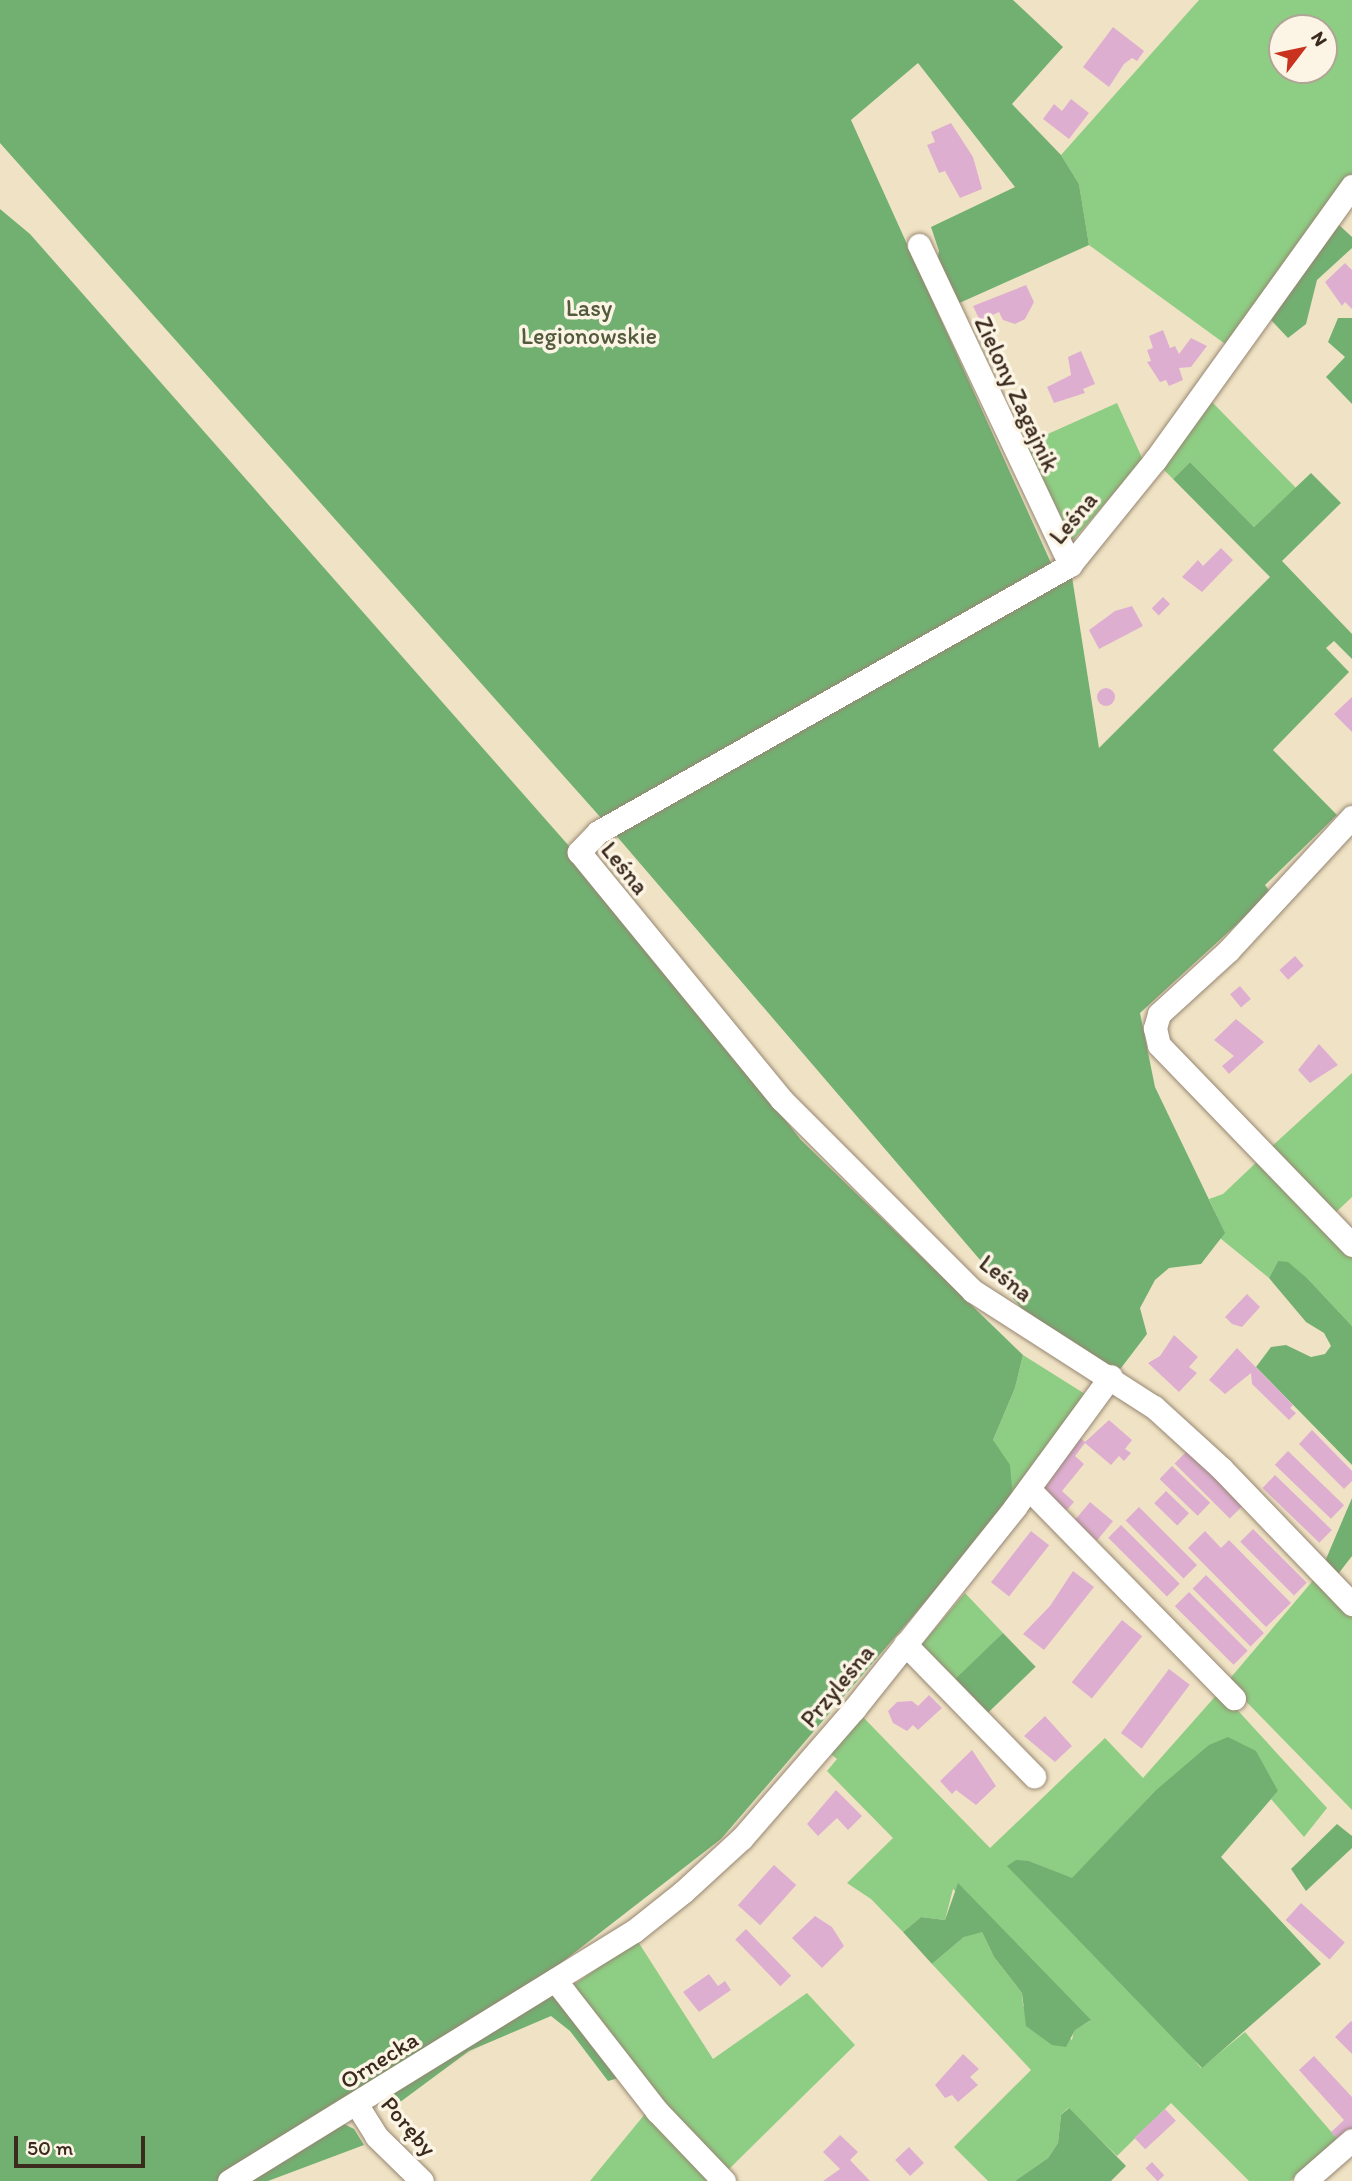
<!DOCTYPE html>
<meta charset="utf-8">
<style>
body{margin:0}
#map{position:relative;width:1352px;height:2181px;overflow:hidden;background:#f0e3c5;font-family:Itim,sans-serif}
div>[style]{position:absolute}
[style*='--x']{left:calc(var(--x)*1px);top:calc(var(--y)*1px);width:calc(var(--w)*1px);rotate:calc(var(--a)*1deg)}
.green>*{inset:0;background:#8ecd84}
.forest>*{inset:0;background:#72b072;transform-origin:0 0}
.building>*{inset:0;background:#deaed1;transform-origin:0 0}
.round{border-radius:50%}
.roads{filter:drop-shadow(0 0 2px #968672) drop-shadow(0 0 2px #968672)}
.minor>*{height:23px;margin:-11.5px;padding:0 11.5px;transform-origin:11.5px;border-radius:11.5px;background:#fff}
span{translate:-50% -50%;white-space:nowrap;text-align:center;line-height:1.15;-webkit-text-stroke:7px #fcf5e5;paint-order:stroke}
.park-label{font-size:24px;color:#545b3d}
.street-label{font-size:24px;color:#3b2a1e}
.north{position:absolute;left:1268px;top:14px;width:70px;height:70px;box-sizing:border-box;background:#fcf5e5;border:2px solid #afa495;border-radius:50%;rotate:58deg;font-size:19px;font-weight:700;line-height:28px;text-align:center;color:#3b2a1e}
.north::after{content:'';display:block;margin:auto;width:24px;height:32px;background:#c8321e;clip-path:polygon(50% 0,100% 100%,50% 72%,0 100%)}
.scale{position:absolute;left:14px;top:2136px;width:131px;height:32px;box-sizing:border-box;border:4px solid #3b2a1e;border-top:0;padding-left:9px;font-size:21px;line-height:24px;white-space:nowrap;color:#3b2a1e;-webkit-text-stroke:5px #fcf5e5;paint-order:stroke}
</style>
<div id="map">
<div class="green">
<div style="clip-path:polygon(evenodd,1199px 0,1352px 0,1352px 177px,1228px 346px,1089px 245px,1079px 184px,1061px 155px,1199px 0,1282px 28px,1324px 28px,1324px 70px,1282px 70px,1282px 28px)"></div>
<div style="clip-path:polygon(1212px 402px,1296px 488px,1254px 527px,1190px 462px,1173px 479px,1162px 468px)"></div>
<div style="clip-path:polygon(1117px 403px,1143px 460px,1066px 548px,1021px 446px)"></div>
<div style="clip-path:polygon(1352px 1073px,1352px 1197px,1331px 1217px,1269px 1149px)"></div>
<div style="clip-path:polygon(1262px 1157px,1352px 1250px,1352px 1326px,1308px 1279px,1278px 1261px,1269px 1278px,1220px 1238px,1224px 1232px,1209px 1199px,1223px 1194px)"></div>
<div style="clip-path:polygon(1023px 1355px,1085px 1394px,1013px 1500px,993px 1440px,1015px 1388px)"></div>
<div style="clip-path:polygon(1316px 1577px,1352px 1614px,1352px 1810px,1227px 1682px)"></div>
<div style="clip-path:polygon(965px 1593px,1003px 1633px,955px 1687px,918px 1649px)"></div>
<div style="clip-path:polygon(1220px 1691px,1327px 1808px,1304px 1837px,1271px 1799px,1278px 1791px,1155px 1791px,1072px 1879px,1029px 1861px,1201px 2068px,1245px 2032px,1340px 2142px,1290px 2181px,1249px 2181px,1171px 2103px,1117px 2156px,1068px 2108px,1061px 2115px,1058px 2143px,1048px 2158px,1015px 2181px,988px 2181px,954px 2147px,1031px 2070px,932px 1964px,964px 1937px,976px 1930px,982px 1932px,994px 1957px,1022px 1993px,1023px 2006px,1072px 2040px,1074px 2030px,1090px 2021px,953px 1889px,945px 1920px,921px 1917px,903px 1932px,871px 1899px,847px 1883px,893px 1838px,827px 1771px,837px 1759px,831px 1754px,862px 1716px,990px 1848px,1105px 1738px,1143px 1778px)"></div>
<div style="clip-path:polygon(637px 1940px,713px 2059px,807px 1993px,855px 2045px,724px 2174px,577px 2004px,575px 1984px)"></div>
<div style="clip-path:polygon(649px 2109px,716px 2181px,590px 2181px)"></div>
</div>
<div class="forest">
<div style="clip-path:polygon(0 0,1013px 0,1063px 47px,1012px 104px,1061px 155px,1079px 184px,1089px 245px,955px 305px,937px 260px,939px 251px,931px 227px,1015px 187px,918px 63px,851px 120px,1051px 563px,602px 819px,0 143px)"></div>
<div style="clip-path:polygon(0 209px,30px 234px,569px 846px,801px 1140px,1023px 1355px,1015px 1388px,993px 1440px,1010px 1465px,1013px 1500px,721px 1839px,543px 1977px,217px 2181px,0 2181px)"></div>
<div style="clip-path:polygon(1338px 224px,1352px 237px,1352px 248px,1317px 280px,1306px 324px,1288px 338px,1271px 320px)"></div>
<div style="clip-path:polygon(1338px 318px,1352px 318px,1352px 404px,1326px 377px,1345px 357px,1328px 342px)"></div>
<div style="clip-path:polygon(1190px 462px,1254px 527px,1311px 473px,1341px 503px,1282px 561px,1352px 634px,1352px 659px,1334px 641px,1326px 648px,1349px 672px,1273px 750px,1337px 815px,1265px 885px,1271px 893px,1140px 1013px,1155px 1087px,1225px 1233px,1201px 1264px,1169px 1268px,1155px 1280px,1140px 1308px,1147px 1334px,1118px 1372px,1023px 1310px,614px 833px,1072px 577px,1099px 748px,1270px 577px,1173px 479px)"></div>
<div style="clip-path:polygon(1278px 1261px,1288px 1262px,1308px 1279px,1352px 1326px,1352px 1465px,1256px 1367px,1271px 1347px,1286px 1345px,1311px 1357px,1325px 1354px,1331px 1346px,1324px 1333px,1306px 1322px,1269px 1278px)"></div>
<div style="clip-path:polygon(1352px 1498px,1352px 1556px,1335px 1578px,1323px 1566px)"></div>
<div style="left:1003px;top:1633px;width:47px;height:72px;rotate:46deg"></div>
<div style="clip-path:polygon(1228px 1737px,1256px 1751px,1278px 1791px,1221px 1857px,1321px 1964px,1202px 2068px,1007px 1866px,1016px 1860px,1029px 1861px,1072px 1878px,1155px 1791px,1209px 1745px)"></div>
<div style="clip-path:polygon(1337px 1824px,1352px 1836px,1352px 1848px,1306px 1891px,1291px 1869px)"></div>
<div style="clip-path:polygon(958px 1883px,1091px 2020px,1075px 2030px,1066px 2047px,1052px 2045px,1026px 2026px,1022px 1993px,994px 1957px,982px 1932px,964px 1937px,932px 1964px,903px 1932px,921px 1917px,945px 1920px)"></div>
<div style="clip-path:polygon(553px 1990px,622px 2077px,608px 2081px,570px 2031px,551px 2016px,469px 2051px,388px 2111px,381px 2100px)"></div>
<div style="clip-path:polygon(1069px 2108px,1126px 2166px,1111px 2181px,1015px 2181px,1048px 2158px,1058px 2143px,1061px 2115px)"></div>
<div style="clip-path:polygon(342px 2123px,354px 2129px,364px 2145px,268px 2181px,241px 2181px)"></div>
</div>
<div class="building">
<div style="clip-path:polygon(1113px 27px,1144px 51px,1137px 61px,1132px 58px,1124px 64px,1109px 87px,1083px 67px)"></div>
<div style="clip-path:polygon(1071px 99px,1089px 113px,1069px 139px,1043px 119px,1054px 104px,1062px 111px)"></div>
<div style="clip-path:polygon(951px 123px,973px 157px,982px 189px,960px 198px,945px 171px,939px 173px,927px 145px,935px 142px,931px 132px)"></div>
<div style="clip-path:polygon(1345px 263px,1352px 270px,1352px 309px,1345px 302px,1342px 306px,1325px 282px)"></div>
<div style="clip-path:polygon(1026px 285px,1034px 302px,1025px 319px,1015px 324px,1003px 320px,999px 312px,980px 321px,973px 306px)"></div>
<div style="clip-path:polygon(1163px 330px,1170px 348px,1175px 346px,1179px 354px,1191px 338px,1207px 346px,1191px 367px,1179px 368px,1183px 380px,1169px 386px,1166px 380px,1160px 382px,1147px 362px,1151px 361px,1147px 350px,1153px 348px,1149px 336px)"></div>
<div style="clip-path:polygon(1081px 351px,1095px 384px,1083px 389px,1085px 393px,1054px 403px,1047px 387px,1071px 375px,1068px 357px)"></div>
<div style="clip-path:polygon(1221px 548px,1233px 560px,1202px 592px,1182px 577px,1198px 560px,1203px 566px)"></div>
<div style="left:1163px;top:597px;width:10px;height:16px;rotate:45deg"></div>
<div style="clip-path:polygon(1132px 606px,1143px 626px,1099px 649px,1089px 630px,1115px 611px)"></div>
<div class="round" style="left:1097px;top:688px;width:18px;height:18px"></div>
<div style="clip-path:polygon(1352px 697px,1352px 732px,1334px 714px)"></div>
<div style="left:1295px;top:956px;width:13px;height:21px;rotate:48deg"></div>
<div style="left:1240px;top:986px;width:17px;height:13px;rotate:50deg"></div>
<div style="clip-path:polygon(1236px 1019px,1264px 1042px,1229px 1074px,1222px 1066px,1234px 1056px,1214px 1040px)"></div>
<div style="clip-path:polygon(1319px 1044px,1338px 1065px,1310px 1083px,1298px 1070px)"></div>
<div style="clip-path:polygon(1247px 1294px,1260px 1307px,1242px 1327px,1232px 1324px,1225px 1317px)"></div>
<div style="clip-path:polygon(1174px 1335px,1198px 1357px,1189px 1367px,1197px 1373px,1179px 1392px,1148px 1363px,1160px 1356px)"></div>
<div style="clip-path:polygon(1237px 1348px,1293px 1405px,1290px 1408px,1296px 1413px,1289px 1420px,1252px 1384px,1251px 1373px,1225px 1394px,1209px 1380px)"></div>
<div style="clip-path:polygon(1109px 1420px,1132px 1440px,1125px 1449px,1131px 1453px,1124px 1461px,1119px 1456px,1111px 1465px,1085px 1443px,1075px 1456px,1084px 1464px,1062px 1491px,1074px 1502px,1065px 1512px,1038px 1488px,1078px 1436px,1085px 1442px)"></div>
<div style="clip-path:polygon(1312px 1430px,1352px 1471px,1352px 1481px,1344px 1489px,1299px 1444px)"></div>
<div style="left:1188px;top:1450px;width:78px;height:19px;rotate:45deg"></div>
<div style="left:1288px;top:1451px;width:78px;height:19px;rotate:44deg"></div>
<div style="left:1172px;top:1466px;width:53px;height:18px;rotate:44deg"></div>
<div style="left:1275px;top:1475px;width:79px;height:18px;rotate:44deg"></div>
<div style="left:1166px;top:1491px;width:32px;height:17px;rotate:44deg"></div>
<div style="left:1090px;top:1502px;width:30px;height:25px;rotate:40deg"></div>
<div style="left:1139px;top:1507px;width:82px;height:19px;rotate:45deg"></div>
<div style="left:1121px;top:1525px;width:83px;height:18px;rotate:45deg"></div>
<div style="left:1253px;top:1529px;width:76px;height:18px;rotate:45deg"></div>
<div style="left:1031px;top:1531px;width:23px;height:65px;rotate:38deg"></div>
<div style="clip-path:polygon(1205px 1531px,1221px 1548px,1229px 1540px,1291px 1603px,1266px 1627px,1188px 1548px)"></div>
<div style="clip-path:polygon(1073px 1571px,1094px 1587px,1044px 1650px,1023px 1634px,1050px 1606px)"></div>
<div style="left:1206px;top:1575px;width:82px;height:19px;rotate:45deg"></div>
<div style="left:1189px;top:1592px;width:83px;height:20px;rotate:45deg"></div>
<div style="left:1122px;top:1620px;width:26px;height:80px;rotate:39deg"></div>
<div style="left:1169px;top:1669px;width:26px;height:80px;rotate:37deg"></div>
<div style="clip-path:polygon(929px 1695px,942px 1708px,918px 1730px,913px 1725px,907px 1731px,893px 1723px,888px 1711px,897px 1702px,912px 1701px,918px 1706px)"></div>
<div style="clip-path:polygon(1045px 1716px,1072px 1746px,1055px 1762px,1024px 1736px)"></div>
<div style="clip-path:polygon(972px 1750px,996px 1786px,976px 1805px,956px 1790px,952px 1794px,940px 1781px)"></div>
<div style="clip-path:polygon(836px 1790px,862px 1816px,848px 1830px,837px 1818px,818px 1836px,807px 1824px)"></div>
<div style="left:774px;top:1865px;width:30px;height:54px;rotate:42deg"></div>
<div style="left:1301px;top:1903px;width:59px;height:23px;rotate:42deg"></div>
<div style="clip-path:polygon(815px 1916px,832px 1927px,844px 1946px,822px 1968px,792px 1938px)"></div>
<div style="left:746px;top:1929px;width:65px;height:15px;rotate:46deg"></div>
<div style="clip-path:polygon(709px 1974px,718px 1986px,725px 1981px,731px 1990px,699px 2012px,683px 1992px)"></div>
<div style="clip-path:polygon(1351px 2021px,1352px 2022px,1352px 2054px,1335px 2037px)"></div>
<div style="clip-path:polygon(963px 2054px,979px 2069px,970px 2077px,978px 2085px,958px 2102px,952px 2095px,945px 2098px,935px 2085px)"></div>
<div style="clip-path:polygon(1314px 2056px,1352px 2097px,1352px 2130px,1340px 2142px,1331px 2132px,1344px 2120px,1299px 2070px)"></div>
<div style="left:1165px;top:2109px;width:16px;height:42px;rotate:47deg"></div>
<div style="clip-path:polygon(840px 2135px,858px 2152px,850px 2160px,870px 2181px,823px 2181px,840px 2169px,823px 2152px)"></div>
<div style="left:909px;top:2147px;width:22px;height:19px;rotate:47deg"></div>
<div style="left:1152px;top:2162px;width:18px;height:9px;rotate:47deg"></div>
</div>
<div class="roads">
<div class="minor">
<div style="--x:1352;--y:186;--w:337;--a:125.7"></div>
<div style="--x:1155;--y:460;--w:135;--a:129"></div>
<div style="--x:1070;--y:565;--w:542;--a:150.5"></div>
<div style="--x:598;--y:832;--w:28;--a:134"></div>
<div style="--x:579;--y:852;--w:320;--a:50.7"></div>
<div style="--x:782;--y:1100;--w:270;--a:45"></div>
<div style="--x:973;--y:1291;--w:215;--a:32.7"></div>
<div style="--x:1154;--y:1407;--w:91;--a:42.3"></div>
<div style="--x:1221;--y:1468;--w:189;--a:46.1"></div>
<div style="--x:919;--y:245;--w:354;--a:64.7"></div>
<div style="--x:1352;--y:817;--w:181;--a:132.8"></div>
<div style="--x:1229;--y:950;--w:95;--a:137.6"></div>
<div style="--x:1159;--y:1014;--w:15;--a:106"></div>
<div style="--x:1155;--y:1028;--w:17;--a:77"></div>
<div style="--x:1159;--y:1045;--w:278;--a:46"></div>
<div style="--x:1029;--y:1489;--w:293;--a:45.6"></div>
<div style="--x:905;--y:1644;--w:185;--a:45.7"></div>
<div style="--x:555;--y:1980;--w:166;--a:52.1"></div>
<div style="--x:657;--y:2111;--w:97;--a:46.3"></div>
<div style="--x:357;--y:2105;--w:36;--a:58"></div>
<div style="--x:376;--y:2136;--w:64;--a:44.4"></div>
<div style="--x:229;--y:2181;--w:476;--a:-31.7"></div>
<div style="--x:634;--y:1931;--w:63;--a:-38.5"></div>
<div style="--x:683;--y:1892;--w:80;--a:-42.5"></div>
<div style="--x:742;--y:1838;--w:171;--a:-49"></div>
<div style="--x:854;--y:1709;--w:258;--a:-51.4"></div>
<div style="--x:1015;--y:1507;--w:162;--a:-53.8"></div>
<div style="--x:1305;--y:2181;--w:62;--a:-41.1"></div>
</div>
</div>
<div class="park-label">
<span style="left:589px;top:322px">Lasy<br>Legionowskie</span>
</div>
<div class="street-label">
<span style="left:1017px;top:394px;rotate:65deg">Zielony Zagajnik</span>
<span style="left:1073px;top:518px;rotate:-50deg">Leśna</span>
<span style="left:625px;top:868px;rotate:51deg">Leśna</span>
<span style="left:1006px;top:1278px;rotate:38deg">Leśna</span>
<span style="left:837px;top:1686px;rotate:-50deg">Przyleśna</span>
<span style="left:379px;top:2060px;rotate:-32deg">Ornecka</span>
<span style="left:409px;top:2126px;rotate:49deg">Poręby</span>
</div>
<div class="north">N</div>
<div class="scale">50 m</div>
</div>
